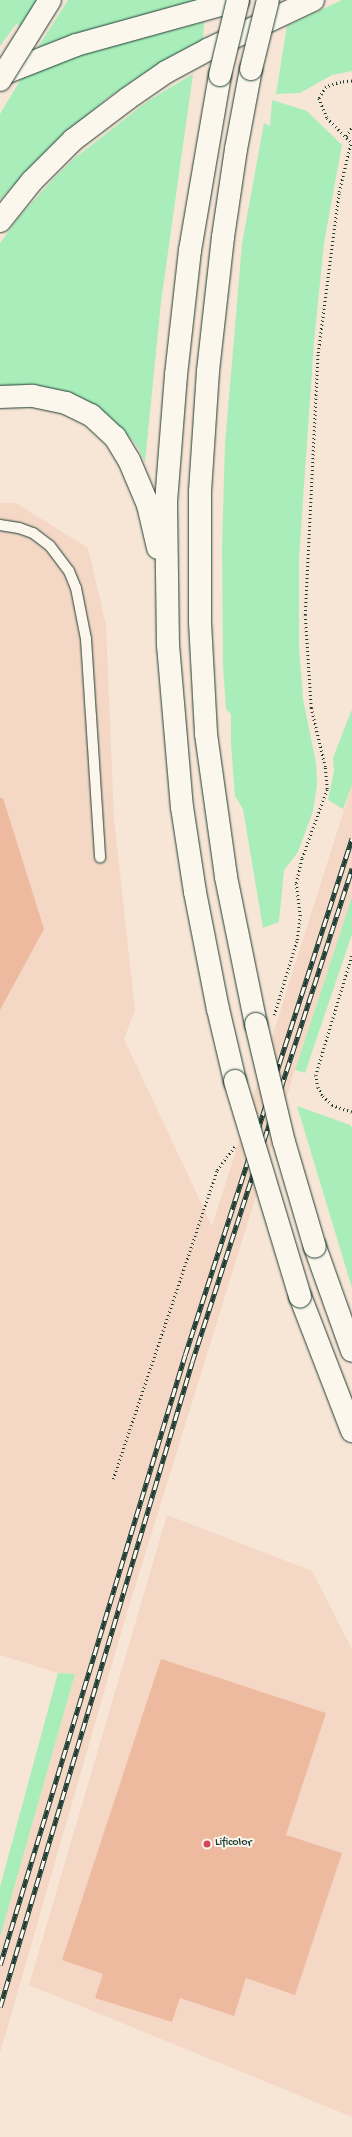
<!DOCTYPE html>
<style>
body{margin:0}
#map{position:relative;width:352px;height:2137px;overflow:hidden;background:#f7e5d5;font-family:"Gochi Hand",sans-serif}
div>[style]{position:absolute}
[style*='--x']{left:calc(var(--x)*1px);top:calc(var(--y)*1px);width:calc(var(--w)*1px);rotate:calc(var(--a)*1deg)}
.built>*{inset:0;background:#f4d8c5}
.green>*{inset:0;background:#a9eeba}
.building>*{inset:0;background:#edba9f}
.path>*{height:2.5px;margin-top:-1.25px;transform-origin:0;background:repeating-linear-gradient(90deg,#1f3d34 0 1px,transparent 0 4px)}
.roads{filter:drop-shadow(0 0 1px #1f3d34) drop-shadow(0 0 1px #1f3d34)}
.service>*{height:10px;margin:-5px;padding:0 5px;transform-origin:5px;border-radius:5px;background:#fbf7ec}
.motorway>*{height:22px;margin:-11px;padding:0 11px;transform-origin:11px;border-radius:11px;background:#fbf7ec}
.rail>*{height:4.5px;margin-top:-2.25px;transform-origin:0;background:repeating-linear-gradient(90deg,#fbf7ec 0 9px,#1f3d34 0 18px);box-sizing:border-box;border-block:1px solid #1f3d34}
.bridges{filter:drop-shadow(0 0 1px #1f3d34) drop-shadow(0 0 1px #1f3d34)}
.motorway-bridge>*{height:22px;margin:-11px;padding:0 11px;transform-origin:11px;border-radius:11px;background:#fbf7ec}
.dots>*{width:11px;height:11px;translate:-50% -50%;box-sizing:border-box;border:2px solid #fbf7ec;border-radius:50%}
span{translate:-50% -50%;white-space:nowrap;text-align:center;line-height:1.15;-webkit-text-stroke:4px #fbf7ec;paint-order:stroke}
.poi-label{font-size:12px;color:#1f3d34}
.left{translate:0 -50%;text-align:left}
</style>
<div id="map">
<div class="built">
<div style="clip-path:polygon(0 503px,16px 503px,88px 548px,106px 625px,114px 818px,135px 1010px,124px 1039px,212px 1226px,352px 785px,352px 897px,295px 1070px,126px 1616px,0 2053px,0 1937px,75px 1674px,58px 1673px,0 1655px)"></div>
<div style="clip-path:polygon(167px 1515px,312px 1571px,352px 1649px,352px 2117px,29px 1985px)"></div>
</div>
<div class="green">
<div style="clip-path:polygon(0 0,37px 0,20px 28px,17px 23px,0 46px)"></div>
<div style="clip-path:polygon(68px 0,211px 0,35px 52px)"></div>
<div style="clip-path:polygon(342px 0,352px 0,352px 71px,332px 75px,300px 93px,276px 94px,287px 26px)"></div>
<div style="clip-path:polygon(204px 22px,203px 41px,143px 74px,106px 99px,34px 163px,0 200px,0 114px,24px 74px,78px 55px)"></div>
<div style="clip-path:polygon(193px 74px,161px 302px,145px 462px,137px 446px,123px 429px,107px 416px,78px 399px,53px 389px,32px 384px,0 387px,0 243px,20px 216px,55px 177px,76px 157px,148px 101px)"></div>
<div style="clip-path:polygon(272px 100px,307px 111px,342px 145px,324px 243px,314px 342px,299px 558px,299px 647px,303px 699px,316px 763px,317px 785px,313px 811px,298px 852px,284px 870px,279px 922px,263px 928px,243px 809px,235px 796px,231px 744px,231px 714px,226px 709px,223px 666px,222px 547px,225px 444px,242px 244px,264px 123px,270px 126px)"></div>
<div style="clip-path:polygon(352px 709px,352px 785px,343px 809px,328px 800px,334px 771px,333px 758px)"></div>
<div style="clip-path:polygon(352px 897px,352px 934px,305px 1073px,295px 1070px)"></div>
<div style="clip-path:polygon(297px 1106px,350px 1125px,352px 1128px,352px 1288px)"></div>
<div style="clip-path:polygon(58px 1673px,75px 1674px,0 1937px,0 1887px)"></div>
</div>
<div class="building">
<div style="clip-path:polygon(0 798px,3px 798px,44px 929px,0 1010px)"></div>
<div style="clip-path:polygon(161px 1659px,326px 1713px,286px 1835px,342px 1853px,295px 1995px,246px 1978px,234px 2016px,180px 1998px,172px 2022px,95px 1998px,103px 1974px,62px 1960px)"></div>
</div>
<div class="path">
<div style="--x:352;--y:81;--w:11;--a:175"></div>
<div style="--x:341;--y:82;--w:16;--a:162"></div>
<div style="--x:326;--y:87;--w:13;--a:122"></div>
<div style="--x:319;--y:98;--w:22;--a:68"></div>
<div style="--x:327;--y:118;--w:35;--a:45"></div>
<div style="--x:346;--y:136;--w:11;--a:-56"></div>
<div style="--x:352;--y:956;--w:124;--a:106.8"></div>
<div style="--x:316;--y:1075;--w:12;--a:81"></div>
<div style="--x:318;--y:1087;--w:10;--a:61"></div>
<div style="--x:323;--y:1096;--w:13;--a:45"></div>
<div style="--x:332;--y:1105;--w:21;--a:19"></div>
<div style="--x:274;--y:1015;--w:78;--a:-73"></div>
<div style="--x:297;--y:940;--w:24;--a:-83"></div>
<div style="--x:300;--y:916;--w:33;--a:-97"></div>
<div style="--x:296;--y:883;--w:26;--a:-77"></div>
<div style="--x:302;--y:858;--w:73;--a:-70.1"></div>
<div style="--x:327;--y:789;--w:22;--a:-95"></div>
<div style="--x:325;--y:767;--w:61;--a:-103.3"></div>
<div style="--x:311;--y:708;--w:93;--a:-93.7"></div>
<div style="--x:305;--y:615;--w:262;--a:-87.2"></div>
<div style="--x:318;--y:353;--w:162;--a:-82.6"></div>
<div style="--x:339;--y:192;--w:51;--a:-76.5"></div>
<div style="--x:113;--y:1479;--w:326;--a:-71.4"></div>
<div style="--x:217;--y:1170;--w:30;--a:-53"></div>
</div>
<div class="roads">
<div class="service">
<div style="--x:0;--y:525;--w:19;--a:9"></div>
<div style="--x:19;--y:528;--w:15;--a:20"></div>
<div style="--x:33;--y:533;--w:21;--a:37"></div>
<div style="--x:50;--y:546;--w:31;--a:53"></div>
<div style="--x:69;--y:571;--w:18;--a:68"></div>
<div style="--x:76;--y:588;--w:52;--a:78.9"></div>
<div style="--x:86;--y:639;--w:219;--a:86.3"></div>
</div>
<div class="motorway">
<div style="--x:251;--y:69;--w:81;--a:100.6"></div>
<div style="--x:236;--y:149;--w:89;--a:98.4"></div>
<div style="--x:223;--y:237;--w:135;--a:96.4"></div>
<div style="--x:208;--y:371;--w:121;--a:93.8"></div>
<div style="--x:200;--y:492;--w:130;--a:90"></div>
<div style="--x:200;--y:622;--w:112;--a:86.9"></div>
<div style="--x:206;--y:734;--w:144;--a:82"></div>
<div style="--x:226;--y:877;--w:150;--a:78.5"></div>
<div style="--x:0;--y:75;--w:82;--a:-21.5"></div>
<div style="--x:76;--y:45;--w:168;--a:-15.5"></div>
<div style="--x:220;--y:75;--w:178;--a:99.7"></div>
<div style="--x:190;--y:250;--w:126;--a:96.4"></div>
<div style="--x:176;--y:375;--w:128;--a:94.5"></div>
<div style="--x:166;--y:503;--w:142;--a:89.2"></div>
<div style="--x:168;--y:645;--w:163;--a:85.1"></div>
<div style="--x:182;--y:807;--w:86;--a:81.3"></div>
<div style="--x:195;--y:892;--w:119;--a:78.9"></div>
<div style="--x:218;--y:1009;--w:74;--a:76.7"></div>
<div style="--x:0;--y:221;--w:51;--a:-51.3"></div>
<div style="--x:32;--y:181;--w:58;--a:-45"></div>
<div style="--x:73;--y:140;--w:68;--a:-37.2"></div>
<div style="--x:127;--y:99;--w:47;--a:-34.7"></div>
<div style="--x:166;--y:72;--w:49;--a:-28.1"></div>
<div style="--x:209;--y:49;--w:115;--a:-25.2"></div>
<div style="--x:0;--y:397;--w:33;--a:-2"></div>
<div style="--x:33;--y:396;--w:34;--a:12"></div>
<div style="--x:66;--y:403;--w:28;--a:26"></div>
<div style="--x:91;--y:415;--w:33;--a:43"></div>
<div style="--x:115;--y:437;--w:27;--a:59"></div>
<div style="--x:129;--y:460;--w:49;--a:67.1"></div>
<div style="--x:148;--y:505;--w:44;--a:76.9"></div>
<div style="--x:315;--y:1247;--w:110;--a:70.4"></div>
<div style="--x:300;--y:1296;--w:145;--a:68.9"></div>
</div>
</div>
<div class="rail">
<div style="--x:0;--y:1965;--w:637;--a:-73.13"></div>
<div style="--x:185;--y:1355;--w:543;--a:-72.1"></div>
<div style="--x:0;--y:2007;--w:673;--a:-73.42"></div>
<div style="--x:192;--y:1362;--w:519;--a:-72.05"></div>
</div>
<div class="bridges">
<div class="motorway-bridge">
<div style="--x:251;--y:69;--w:71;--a:-76.2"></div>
<div style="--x:220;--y:75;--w:77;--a:-76.5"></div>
<div style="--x:0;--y:80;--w:94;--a:-58"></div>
<div style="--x:256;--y:1024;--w:121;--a:76.7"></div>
<div style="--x:284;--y:1142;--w:109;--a:73.6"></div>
<div style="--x:235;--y:1081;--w:225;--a:73.2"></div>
</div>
</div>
<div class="dots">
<div style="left:207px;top:1844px;background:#d1495b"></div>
</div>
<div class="poi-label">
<span class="left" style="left:215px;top:1844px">Lificolor</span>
</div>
</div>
